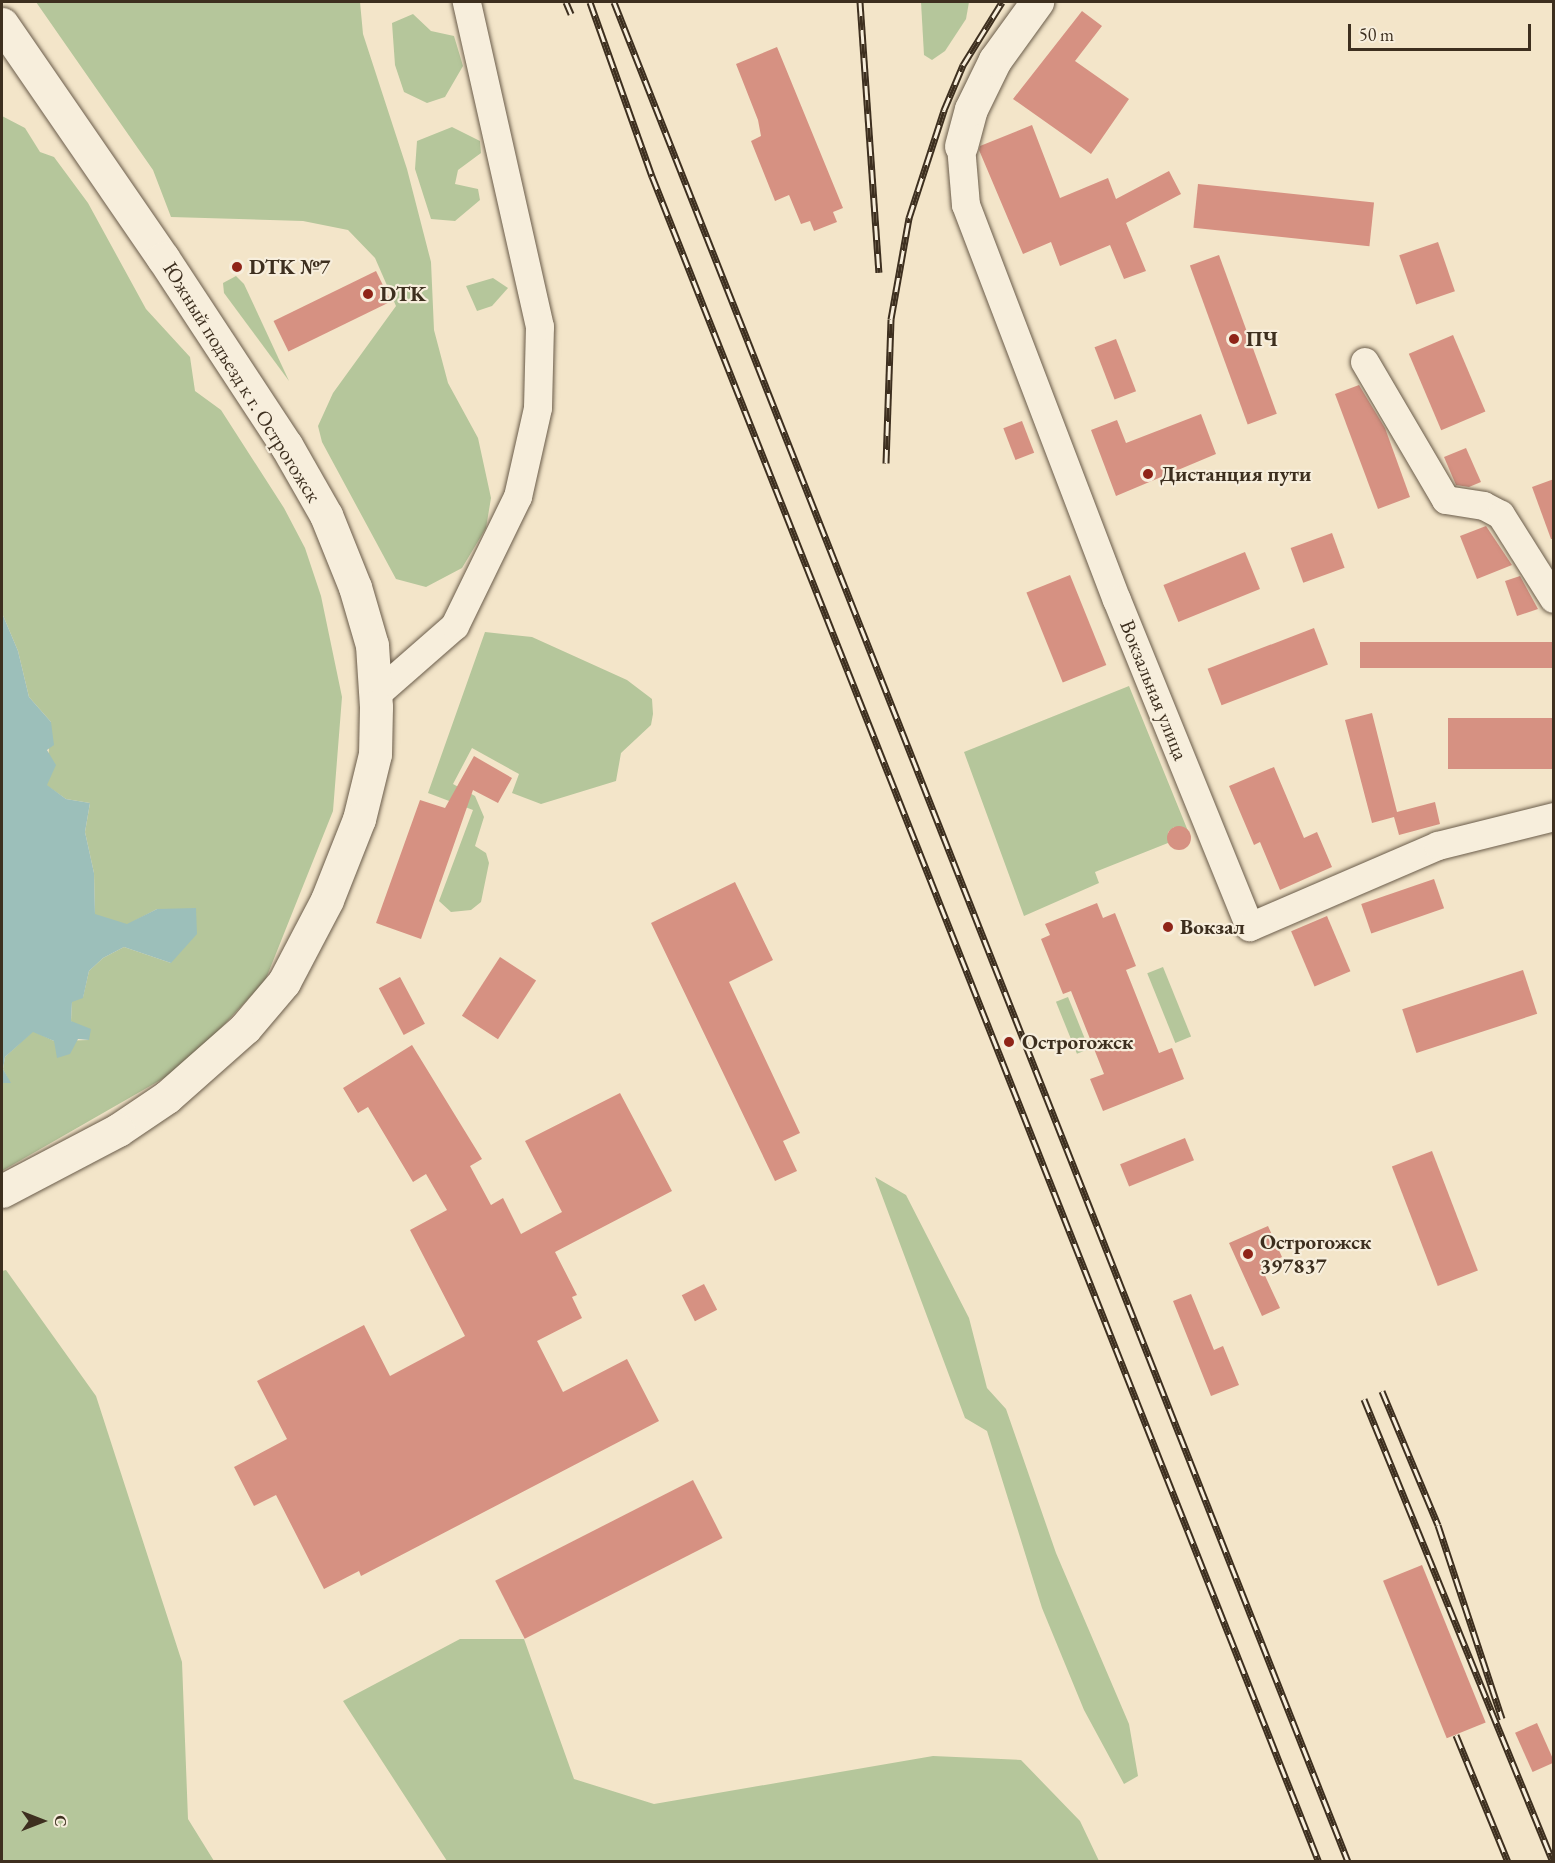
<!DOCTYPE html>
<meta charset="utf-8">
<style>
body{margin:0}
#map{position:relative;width:1555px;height:1863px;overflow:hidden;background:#f3e5c9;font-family:"EB Garamond",serif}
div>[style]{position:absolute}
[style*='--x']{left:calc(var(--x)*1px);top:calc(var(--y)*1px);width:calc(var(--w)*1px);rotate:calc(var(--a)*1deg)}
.green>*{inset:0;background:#b5c69b;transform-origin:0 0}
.water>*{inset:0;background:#9cbfba}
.building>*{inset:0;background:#d69182;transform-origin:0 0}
.round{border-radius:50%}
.roads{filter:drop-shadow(0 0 2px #6a5c4a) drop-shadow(0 0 2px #6a5c4a)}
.minor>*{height:28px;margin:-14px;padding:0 14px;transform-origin:14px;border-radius:14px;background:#f7eedc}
.tertiary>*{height:33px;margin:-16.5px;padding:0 16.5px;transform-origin:16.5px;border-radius:16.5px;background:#f7eedc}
.secondary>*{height:33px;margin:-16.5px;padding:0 16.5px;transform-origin:16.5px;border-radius:16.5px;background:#f7eedc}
.rail>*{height:7px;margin-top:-3.5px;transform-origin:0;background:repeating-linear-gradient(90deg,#f7eedc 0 14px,#3d2f1f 0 28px);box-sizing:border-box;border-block:2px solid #3d2f1f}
.dots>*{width:16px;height:16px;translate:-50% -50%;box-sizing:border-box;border:3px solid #f7eedc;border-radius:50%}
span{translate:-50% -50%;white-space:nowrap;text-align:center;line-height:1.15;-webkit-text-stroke:4.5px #f7eedc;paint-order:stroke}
.poi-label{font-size:21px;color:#3d2f1f;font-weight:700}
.left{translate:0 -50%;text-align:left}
.street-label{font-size:21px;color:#3d2f1f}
.frame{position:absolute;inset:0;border:3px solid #3d2f1f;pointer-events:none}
.north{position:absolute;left:12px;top:1791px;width:60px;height:60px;-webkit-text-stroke:4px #f7eedc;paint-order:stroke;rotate:90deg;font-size:16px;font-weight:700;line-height:24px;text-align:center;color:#3d2f1f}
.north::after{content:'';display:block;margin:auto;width:21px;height:27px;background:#3d2f1f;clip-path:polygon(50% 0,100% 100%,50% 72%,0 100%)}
.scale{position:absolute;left:1348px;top:24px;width:183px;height:27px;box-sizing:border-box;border:3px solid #3d2f1f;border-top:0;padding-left:8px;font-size:18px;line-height:21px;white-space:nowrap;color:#3d2f1f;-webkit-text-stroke:4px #f7eedc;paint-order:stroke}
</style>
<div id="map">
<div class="green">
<div style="clip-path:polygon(36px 2px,360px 2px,363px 34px,407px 169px,431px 262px,434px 330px,448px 383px,478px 438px,491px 498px,486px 528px,462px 568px,426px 587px,396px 579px,322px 442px,318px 426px,333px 393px,396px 306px,375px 258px,348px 230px,303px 221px,171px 217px,153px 170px)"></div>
<div style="clip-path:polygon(921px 2px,969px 2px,966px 19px,945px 51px,932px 60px,924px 55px)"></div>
<div style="clip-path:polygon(413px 14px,431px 31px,454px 36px,463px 66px,445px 97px,427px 103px,404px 92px,395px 65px,392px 23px)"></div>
<div style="clip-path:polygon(2px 116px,25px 128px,40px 152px,54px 157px,88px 203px,146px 309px,190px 357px,195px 391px,221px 410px,284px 508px,305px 548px,321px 596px,342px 697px,333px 811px,265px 981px,185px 1066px,2px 1171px,2px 1083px,10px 1083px,3px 1069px,5px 1057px,33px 1031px,54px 1041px,89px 1040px,71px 1021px,72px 1001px,83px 997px,89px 971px,103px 958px,124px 947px,171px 963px,157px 909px,127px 925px,95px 915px,94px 873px,85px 832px,90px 803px,66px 799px,46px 785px,51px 722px,29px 697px,18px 651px,2px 613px)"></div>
<div style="clip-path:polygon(452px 127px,480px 141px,481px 153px,458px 170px,455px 184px,478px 189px,480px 200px,455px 221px,431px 219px,415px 169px,417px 141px)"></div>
<div style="clip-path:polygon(236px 276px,244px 284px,289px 381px,224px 293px,223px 283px)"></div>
<div style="clip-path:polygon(493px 278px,508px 288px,492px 306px,477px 311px,466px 286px)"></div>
<div style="clip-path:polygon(485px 632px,532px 637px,627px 680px,652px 699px,653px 714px,651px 725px,621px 753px,616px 781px,541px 804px,512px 793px,519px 774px,472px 748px,453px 784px,475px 796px,484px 817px,475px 846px,486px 853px,489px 863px,481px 902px,471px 910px,451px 912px,439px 901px,473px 810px,428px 793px)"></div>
<div style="clip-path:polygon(1129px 686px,1188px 831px,1174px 827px,1168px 832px,1168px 843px,1095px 872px,1099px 883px,1024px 916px,964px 752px)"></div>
<div style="left:1163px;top:967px;width:75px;height:17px;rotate:68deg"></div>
<div style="left:1068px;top:997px;width:56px;height:13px;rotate:68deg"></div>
<div style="clip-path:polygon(875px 1177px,906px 1195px,969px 1318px,987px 1388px,1006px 1409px,1056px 1553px,1129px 1724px,1138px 1776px,1124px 1784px,1084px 1710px,1042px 1608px,987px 1431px,965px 1418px)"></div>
<div style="clip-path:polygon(6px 1270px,96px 1396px,182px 1662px,188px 1819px,214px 1861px,2px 1861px,2px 1271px)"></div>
<div style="clip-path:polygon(460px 1639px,524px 1639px,574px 1779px,654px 1804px,933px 1756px,1021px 1760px,1080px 1821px,1099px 1861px,447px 1861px,343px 1701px)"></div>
</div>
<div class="water">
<div style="clip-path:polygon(2px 613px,18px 651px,29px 697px,51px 722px,54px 745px,47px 750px,56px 765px,47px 785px,66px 799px,90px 803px,85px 832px,94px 873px,95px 914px,127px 924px,157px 909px,196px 908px,197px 934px,171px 963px,124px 947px,103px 958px,89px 971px,83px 998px,72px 1002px,71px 1021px,91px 1029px,89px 1040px,78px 1039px,70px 1054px,57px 1058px,54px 1041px,33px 1032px,5px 1057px,3px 1069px,11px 1083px,2px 1083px)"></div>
</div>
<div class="building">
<div style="clip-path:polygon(1082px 11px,1102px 26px,1075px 61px,1129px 99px,1091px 154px,1013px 99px)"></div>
<div style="clip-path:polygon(777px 47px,843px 208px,833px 212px,837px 222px,814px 231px,810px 221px,801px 224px,789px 195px,775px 201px,751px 141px,761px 136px,758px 120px,736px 64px)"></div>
<div style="clip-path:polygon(1032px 125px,1060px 198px,1108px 178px,1116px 199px,1169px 171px,1181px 194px,1126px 223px,1146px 271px,1124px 279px,1110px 245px,1060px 266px,1051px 242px,1023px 254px,979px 150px,980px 146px)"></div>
<div style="left:1198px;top:184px;width:177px;height:44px;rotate:6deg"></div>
<div style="left:1438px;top:242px;width:52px;height:41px;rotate:71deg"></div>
<div style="left:1219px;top:255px;width:169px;height:31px;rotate:70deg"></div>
<div style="left:376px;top:271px;width:34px;height:114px;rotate:64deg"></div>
<div style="left:1453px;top:335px;width:83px;height:48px;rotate:67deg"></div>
<div style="left:1116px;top:339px;width:56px;height:23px;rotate:69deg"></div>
<div style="clip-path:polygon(1359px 385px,1385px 428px,1410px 497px,1378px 509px,1335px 394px)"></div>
<div style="clip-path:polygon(1201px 414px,1216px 454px,1116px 496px,1091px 430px,1117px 420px,1126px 443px)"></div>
<div style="left:1022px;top:421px;width:34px;height:20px;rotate:69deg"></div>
<div style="clip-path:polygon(1466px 448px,1481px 482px,1469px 487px,1456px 485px,1444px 457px)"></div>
<div style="clip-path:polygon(1554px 479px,1554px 539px,1551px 539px,1532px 487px)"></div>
<div style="clip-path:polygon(1486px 526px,1512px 565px,1477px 579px,1460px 536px)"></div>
<div style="left:1332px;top:533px;width:37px;height:44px;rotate:70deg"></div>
<div style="left:1245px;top:552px;width:40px;height:88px;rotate:68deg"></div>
<div style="left:1070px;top:575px;width:97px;height:47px;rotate:68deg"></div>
<div style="clip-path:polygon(1520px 576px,1538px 609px,1517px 616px,1505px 581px)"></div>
<div style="left:1314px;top:628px;width:39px;height:114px;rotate:69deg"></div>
<div style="left:1554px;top:642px;width:26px;height:194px;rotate:90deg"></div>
<div style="clip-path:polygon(1372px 713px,1397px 812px,1435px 802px,1440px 824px,1399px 835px,1394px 817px,1372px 823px,1345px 720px)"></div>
<div style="left:1554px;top:718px;width:51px;height:106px;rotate:90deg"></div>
<div style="clip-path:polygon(474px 756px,512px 778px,498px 803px,473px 790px,421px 939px,376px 923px,420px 800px,445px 808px)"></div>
<div style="clip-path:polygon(1274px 767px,1304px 838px,1317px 832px,1332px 867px,1280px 890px,1260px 842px,1254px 845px,1229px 786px)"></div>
<div class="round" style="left:1167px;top:826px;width:24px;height:24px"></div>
<div style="left:1434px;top:879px;width:31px;height:77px;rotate:71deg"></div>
<div style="clip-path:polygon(735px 882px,773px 960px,729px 982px,800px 1133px,783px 1141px,797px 1171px,775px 1181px,651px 923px)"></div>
<div style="clip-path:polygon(1097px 903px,1103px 918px,1115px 913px,1136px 966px,1126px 970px,1159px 1053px,1172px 1048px,1184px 1079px,1103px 1111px,1090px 1079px,1104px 1074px,1071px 991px,1063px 994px,1041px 939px,1050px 935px,1045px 924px)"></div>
<div style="left:1327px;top:916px;width:60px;height:39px;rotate:67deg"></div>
<div style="left:500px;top:957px;width:43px;height:70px;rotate:33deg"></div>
<div style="left:1523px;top:970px;width:46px;height:127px;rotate:72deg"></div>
<div style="left:400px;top:977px;width:53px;height:24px;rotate:62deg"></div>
<div style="clip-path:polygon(412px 1045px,482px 1159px,470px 1166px,491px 1205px,503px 1198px,521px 1234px,562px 1212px,525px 1141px,620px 1093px,672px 1191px,555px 1252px,577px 1295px,572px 1297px,582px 1318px,537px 1341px,563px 1392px,627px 1359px,659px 1421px,361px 1576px,359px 1571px,324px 1589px,276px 1495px,254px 1506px,234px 1467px,287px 1439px,257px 1381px,364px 1325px,390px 1376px,465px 1336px,410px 1230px,447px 1210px,426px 1174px,413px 1182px,368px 1107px,358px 1113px,343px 1088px)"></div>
<div style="left:1185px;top:1138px;width:24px;height:70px;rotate:68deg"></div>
<div style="left:1432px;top:1151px;width:128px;height:43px;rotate:69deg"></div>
<div style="clip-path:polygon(1268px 1226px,1282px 1257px,1261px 1267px,1280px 1308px,1262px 1316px,1229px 1243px)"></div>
<div style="left:704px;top:1284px;width:29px;height:25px;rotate:63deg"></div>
<div style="clip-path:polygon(1191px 1294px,1214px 1350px,1223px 1346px,1239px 1385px,1211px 1396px,1173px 1301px)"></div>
<div style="left:693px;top:1480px;width:65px;height:222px;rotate:63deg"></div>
<div style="left:1422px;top:1565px;width:170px;height:42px;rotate:68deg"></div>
<div style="left:1537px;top:1723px;width:43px;height:24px;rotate:66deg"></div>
</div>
<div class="roads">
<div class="minor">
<div style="--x:961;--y:146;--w:59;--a:85.2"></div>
<div style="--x:966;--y:205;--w:423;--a:69.1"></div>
<div style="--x:1117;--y:600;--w:353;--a:67.9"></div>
<div style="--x:1250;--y:927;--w:205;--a:-23.3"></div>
<div style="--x:1438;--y:846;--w:120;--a:-14"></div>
<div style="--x:1365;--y:362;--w:160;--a:59.6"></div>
<div style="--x:1446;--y:500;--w:38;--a:9"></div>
<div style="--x:1484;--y:506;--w:19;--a:28"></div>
<div style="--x:1501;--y:515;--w:99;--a:57.8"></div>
<div style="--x:375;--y:696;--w:106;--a:-41.2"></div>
<div style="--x:455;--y:626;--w:144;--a:-64"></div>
<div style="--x:518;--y:497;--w:91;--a:-77.3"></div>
<div style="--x:538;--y:408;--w:81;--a:-88.6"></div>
<div style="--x:540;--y:327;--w:333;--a:-102.7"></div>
</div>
<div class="tertiary">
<div style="--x:961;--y:146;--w:38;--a:-75"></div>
<div style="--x:971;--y:109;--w:55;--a:-63.9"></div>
<div style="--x:995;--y:60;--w:72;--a:-54.1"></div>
</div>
<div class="secondary">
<div style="--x:2;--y:24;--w:284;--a:55.5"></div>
<div style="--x:163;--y:258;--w:224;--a:56.7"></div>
<div style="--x:286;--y:445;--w:81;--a:60.3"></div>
<div style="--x:326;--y:515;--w:78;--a:68.1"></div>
<div style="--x:355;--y:587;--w:60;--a:73.7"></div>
<div style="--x:372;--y:645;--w:62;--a:86.3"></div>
<div style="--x:376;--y:707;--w:47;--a:91.2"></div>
<div style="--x:375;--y:754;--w:67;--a:103.8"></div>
<div style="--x:359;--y:819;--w:87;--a:111.6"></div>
<div style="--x:327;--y:900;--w:93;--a:117.7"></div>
<div style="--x:284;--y:982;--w:60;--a:130.3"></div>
<div style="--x:245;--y:1028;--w:104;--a:138.5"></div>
<div style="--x:167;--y:1097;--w:59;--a:146"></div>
<div style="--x:118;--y:1130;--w:131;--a:152.3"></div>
</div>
</div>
<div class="rail">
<div style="--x:566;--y:2;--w:13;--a:67"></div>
<div style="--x:590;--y:2;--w:185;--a:70.4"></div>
<div style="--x:652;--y:176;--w:1813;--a:68.42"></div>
<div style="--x:614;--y:2;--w:2000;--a:68.46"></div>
<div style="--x:860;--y:2;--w:271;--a:86"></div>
<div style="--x:886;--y:463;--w:144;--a:-88"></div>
<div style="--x:891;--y:319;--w:103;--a:-79.9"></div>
<div style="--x:909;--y:218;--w:114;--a:-72"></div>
<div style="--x:944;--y:110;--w:49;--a:-67.1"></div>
<div style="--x:963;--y:65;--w:74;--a:-58.2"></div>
<div style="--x:1382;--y:1391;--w:145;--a:67.3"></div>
<div style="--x:1438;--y:1525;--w:204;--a:71.7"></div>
<div style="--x:1364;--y:1399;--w:500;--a:67.79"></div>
<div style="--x:1456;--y:1735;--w:137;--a:67.7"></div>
</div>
<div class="dots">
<div style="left:237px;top:267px;background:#8f2418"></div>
<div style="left:368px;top:294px;background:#8f2418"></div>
<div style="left:1234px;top:339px;background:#8f2418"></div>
<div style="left:1148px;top:474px;background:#8f2418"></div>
<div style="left:1168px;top:927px;background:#8f2418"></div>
<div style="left:1009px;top:1042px;background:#8f2418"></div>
<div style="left:1248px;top:1254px;background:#8f2418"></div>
</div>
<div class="poi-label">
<span class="left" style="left:249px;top:267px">DTK №7</span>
<span class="left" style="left:380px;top:294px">DTK</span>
<span class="left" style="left:1246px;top:339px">ПЧ</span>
<span class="left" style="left:1160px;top:474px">Дистанция пути</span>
<span class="left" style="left:1180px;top:927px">Вокзал</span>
<span class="left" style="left:1022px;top:1042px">Острогожск</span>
<span class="left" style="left:1260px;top:1254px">Острогожск<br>397837</span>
</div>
<div class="street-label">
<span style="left:242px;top:382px;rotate:58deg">Южный подъезд к г. Острогожск</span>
<span style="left:1154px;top:690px;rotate:68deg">Вокзальная улица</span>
</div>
<div class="frame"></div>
<div class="north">С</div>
<div class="scale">50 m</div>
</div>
